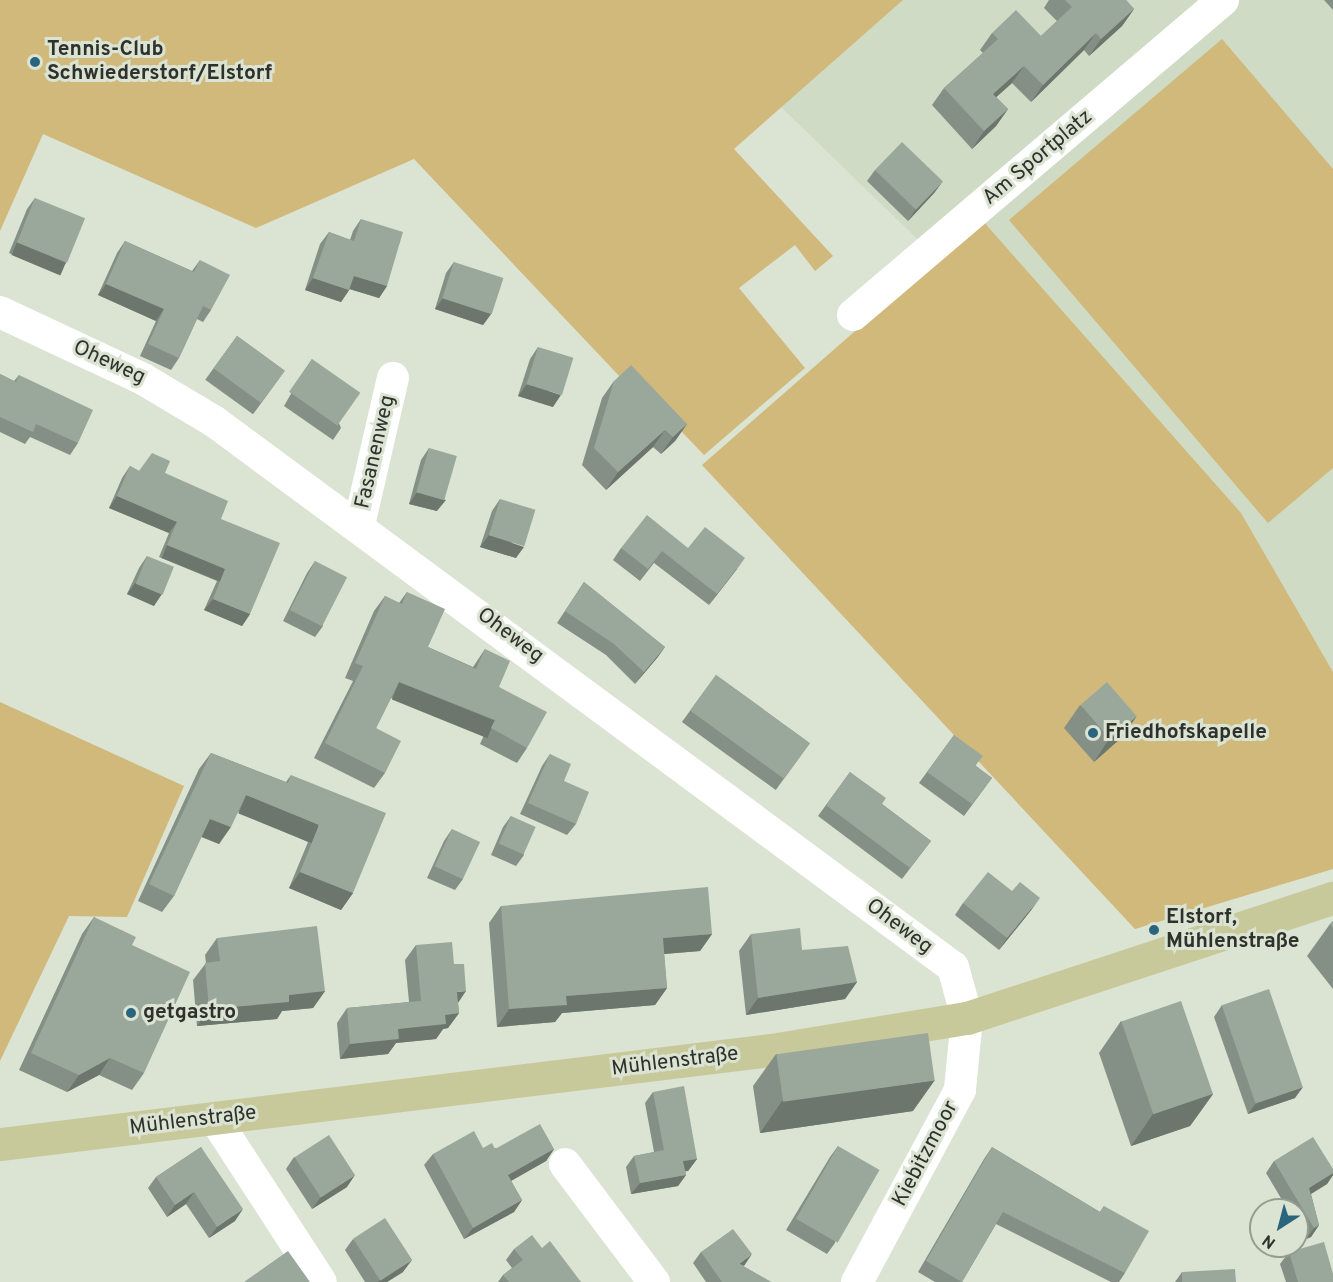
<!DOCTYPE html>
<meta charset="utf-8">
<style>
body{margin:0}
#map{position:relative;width:1333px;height:1282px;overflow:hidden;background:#dbe3d3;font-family:Overpass,sans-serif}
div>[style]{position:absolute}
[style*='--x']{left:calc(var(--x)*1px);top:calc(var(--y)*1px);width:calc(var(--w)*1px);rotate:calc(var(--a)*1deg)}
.built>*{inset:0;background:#cfdbc4}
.green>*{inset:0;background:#d0b97a}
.minor>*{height:32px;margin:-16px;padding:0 16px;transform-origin:16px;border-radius:16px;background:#fff}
.major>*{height:33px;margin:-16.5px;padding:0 16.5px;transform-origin:16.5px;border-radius:16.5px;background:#c8c99a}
.wall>*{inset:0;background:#849086;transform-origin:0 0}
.shaded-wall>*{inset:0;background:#6c766d;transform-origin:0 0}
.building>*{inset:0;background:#9aa89c;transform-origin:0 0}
.dots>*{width:16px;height:16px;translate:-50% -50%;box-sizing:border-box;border:3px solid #dbe3d3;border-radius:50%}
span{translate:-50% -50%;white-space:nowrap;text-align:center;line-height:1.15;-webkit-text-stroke:6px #dbe3d3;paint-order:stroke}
.poi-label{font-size:21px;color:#2f322c;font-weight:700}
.left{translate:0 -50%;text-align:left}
.street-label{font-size:21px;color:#2f322c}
.north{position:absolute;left:1249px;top:1198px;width:60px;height:60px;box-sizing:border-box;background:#dbe3d3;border:2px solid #969c90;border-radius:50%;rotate:216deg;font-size:16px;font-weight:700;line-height:24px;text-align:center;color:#2f322c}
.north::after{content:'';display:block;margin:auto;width:21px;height:27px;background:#2a657d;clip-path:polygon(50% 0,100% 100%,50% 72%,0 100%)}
</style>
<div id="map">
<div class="built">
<div style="clip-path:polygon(903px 0,1333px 0,1333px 672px,1241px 513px,938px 259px,781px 107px)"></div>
</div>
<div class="green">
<div style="clip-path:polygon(0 0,903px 0,734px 149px,833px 256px,815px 271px,795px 245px,739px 288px,805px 368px,704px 455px,681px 431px,675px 435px,414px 159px,256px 228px,43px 134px,0 231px)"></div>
<div style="clip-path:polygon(1222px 39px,1333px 169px,1333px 468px,1268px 523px,1009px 220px)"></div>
<div style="clip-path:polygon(982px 220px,1241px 513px,1333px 672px,1333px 869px,1135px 929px,702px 465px)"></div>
<div style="clip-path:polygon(0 702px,184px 786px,127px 917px,69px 916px,0 1061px)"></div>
</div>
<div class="minor">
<div style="--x:0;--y:312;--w:158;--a:25.1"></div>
<div style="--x:143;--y:379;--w:84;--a:30.8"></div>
<div style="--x:215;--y:422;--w:917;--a:36.45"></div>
<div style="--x:953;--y:967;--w:53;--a:74.6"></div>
<div style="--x:967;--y:1018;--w:72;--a:95.6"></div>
<div style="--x:960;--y:1090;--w:218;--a:118.2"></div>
<div style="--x:853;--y:315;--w:486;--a:-40.4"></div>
<div style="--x:359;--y:525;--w:151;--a:-77"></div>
<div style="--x:215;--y:1119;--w:194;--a:57"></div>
<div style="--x:565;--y:1164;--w:148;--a:53"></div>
</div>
<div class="major">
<div style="--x:0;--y:1144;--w:777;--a:-6.95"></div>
<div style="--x:771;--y:1050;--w:199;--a:-9.3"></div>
<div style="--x:967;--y:1018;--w:385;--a:-18.2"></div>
</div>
<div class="wall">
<div style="clip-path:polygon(1049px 0,1126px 0,1134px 9px,1122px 26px,1089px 56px,1084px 50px,1031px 102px,1012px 83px,996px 97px,1008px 109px,996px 126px,972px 149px,932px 105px,944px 88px,983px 53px,980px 50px,992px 33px,1041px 36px,1057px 21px,1044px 8px)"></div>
<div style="clip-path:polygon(1324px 0,1333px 0,1333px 10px)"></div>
<div style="clip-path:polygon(875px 170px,935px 192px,908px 221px,867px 181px)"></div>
<div style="clip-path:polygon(35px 198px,66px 263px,58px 274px,9px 253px,27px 209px)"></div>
<div style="clip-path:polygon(361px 219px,387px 286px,379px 298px,350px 289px,341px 302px,305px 290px,320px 244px,329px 232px,350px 240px,353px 231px)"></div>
<div style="clip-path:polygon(125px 241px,192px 271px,200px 260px,211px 310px,203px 322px,197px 319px,179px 358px,171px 370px,140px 356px,156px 321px,98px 295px,117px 253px)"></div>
<div style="clip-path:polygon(454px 262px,491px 314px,483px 325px,435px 309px,446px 273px)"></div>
<div style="left:237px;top:336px;width:59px;height:54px;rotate:36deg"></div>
<div style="clip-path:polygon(538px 347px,553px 407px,518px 396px,530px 359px)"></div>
<div style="clip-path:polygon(312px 359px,341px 428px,333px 440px,284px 406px,304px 371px)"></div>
<div style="clip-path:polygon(0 374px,14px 381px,19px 375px,78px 443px,70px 455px,30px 437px,25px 444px,0 432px)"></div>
<div style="clip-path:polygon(614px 381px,687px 424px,675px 441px,661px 454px,653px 447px,606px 490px,582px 465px,602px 398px)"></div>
<div style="clip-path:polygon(429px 448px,437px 511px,409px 504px,421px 460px)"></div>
<div style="clip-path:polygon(130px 466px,139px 471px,165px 473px,221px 519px,250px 614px,242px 626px,204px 610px,217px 581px,159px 557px,169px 533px,109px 508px,122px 478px)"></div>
<div style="clip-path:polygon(500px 499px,516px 558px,480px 547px,492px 511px)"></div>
<div style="clip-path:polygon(621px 548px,688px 548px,737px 569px,709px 605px,654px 563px,640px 581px,613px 560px)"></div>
<div style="clip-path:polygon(147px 556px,154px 606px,127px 594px,139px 568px)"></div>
<div style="clip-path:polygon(315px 561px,323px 626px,315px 637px,283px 621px,307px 573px)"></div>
<div style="clip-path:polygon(584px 582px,665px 647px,657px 658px,635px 684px,606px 655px,557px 623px)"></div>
<div style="clip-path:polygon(407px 592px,428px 647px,473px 667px,485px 649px,499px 687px,527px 748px,517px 763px,480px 744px,484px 735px,391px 698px,376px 728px,385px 773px,374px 788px,314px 758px,353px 681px,345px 678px,374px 611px,385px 596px,399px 603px)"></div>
<div style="left:716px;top:675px;width:116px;height:58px;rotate:36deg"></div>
<div style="clip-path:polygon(1080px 705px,1121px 738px,1094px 762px,1064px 728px)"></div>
<div style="clip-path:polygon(954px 735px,976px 766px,992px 778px,964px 816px,919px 783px)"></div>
<div style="clip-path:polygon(211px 753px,286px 782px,291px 775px,353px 893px,341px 910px,289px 888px,308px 842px,238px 812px,219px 844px,201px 837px,174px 896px,162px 912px,138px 901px,199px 769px)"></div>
<div style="clip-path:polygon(550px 754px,564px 781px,576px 824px,567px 835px,520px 814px,542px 766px)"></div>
<div style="clip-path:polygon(850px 772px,882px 804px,931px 841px,902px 879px,818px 816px)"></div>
<div style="clip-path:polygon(511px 816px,524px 855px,516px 866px,491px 855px,503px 827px)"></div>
<div style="clip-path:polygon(452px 829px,463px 879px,455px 890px,427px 878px,444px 841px)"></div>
<div style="clip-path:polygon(963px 903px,1032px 909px,999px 950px,955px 915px)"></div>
<div style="clip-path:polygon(501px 906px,712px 934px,700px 951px,664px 954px,667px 988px,655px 1005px,562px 1013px,555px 1022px,497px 1027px,489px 923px)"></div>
<div style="clip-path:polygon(94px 917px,132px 945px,144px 1073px,132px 1090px,99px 1075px,67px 1092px,19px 1070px,82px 934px)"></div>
<div style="clip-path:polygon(1333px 921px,1333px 989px,1307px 956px,1330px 924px)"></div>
<div style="clip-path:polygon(751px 934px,802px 950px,857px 982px,845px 999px,746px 1015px,739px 951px)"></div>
<div style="clip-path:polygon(217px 938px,325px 991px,313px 1008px,282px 1011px,277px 1019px,197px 1026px,193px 980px,206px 963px,205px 955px)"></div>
<div style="clip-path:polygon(416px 945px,458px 1003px,459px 1013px,448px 1028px,443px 1029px,436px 1039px,396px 1043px,388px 1054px,340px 1059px,337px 1023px,347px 1008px,409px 1002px,405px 960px)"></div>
<div style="clip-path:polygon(1222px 1005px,1295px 1098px,1248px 1114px,1214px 1017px)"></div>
<div style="clip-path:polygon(1121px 1021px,1213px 1094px,1190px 1126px,1131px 1146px,1099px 1053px)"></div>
<div style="clip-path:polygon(776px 1054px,913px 1111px,760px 1133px,753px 1086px)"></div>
<div style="clip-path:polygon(653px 1092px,697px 1159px,688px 1171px,685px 1171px,686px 1175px,678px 1186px,631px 1194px,626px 1167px,634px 1156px,654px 1152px,645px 1103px)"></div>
<div style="clip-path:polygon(838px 1146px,835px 1243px,827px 1254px,786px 1230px,830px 1157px)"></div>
<div style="clip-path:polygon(201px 1147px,235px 1221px,209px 1238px,186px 1204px,167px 1217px,148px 1188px,156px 1177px)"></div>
<div style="clip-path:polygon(992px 1147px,1100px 1212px,1104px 1206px,1125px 1273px,1119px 1282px,1111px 1282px,996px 1224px,962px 1282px,935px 1282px,918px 1272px,984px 1159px)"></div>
<div style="clip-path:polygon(483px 1148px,554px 1149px,546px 1161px,511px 1181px,522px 1200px,514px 1212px,464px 1239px,424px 1165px,433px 1154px)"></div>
<div style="clip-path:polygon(294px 1157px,347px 1187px,312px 1209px,286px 1169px)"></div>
<div style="clip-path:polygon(1274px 1161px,1333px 1169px,1333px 1175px,1327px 1184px,1311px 1194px,1319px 1225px,1311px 1237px,1306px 1239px,1297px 1225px,1297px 1210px,1288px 1210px,1266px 1173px)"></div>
<div style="clip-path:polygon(353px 1239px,403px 1272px,387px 1282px,365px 1282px,345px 1250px)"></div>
<div style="clip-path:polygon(542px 1248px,581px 1282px,498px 1282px,503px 1275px,512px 1268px,506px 1260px,514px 1249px)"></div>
<div style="clip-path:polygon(701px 1252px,743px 1266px,771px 1282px,706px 1282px,693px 1263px)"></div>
<div style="clip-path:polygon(1289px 1252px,1333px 1282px,1286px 1282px,1280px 1264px)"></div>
<div style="clip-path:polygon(1182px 1272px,1236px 1282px,1175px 1282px)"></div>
</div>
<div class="shaded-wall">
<div style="clip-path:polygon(1134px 9px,1122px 26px,1089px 56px,1101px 39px)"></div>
<div style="clip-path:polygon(1096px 33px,1084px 50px,1031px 102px,1043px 85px)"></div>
<div style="clip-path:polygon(1024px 66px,1012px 83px,981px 111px,993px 94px)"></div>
<div style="clip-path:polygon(1008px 109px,996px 126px,972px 149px,984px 131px)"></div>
<div style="clip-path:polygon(943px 181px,935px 192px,908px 221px,916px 209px)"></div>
<div style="left:17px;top:242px;width:53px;height:14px;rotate:23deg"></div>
<div style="clip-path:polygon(354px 276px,387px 286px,379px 298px,346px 288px)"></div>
<div style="clip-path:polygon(313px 278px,349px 290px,341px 302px,305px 290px)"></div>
<div style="clip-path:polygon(106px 284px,164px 309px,156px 321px,98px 295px)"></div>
<div style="clip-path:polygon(443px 298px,491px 314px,483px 325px,435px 309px)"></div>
<div style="clip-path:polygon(527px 384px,561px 395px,553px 407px,518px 396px)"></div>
<div style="clip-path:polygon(687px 424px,675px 441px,661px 454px,673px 437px)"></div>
<div style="clip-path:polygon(665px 430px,653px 447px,606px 490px,618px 472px)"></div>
<div style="clip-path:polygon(417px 492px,446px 500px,437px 511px,409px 504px)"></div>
<div style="clip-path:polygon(117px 496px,177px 522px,169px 533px,109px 508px)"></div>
<div style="clip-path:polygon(489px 535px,524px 547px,516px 558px,480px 547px)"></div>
<div style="left:167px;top:545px;width:63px;height:14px;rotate:22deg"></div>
<div style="clip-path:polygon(745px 558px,737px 569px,709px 605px,717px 594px)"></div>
<div style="clip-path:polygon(135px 583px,162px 594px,154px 606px,127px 594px)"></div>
<div style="clip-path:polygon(213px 599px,250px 614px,242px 626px,204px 610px)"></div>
<div style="clip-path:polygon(665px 647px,657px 658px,635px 684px,644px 672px)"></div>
<div style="left:399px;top:682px;width:103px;height:19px;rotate:22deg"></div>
<div style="clip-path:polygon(1137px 716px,1121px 738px,1094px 762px,1109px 739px)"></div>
<div style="left:246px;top:795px;width:79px;height:20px;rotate:22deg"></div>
<div style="clip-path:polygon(210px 819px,231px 827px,219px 844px,198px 835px)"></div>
<div style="clip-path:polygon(300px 872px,353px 893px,341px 910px,289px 888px)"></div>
<div style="clip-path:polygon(1040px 898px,1032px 909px,999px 950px,1007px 938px)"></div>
<div style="clip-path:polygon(712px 934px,700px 951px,651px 955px,663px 938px)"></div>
<div style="clip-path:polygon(857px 982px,845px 999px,746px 1015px,758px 998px)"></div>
<div style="clip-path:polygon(667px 988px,655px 1005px,562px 1013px,555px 1022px,497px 1027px,509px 1009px,566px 996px)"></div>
<div style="clip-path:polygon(325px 991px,313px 1008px,282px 1011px,277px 1019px,197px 1026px,209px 1009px,289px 995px)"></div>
<div style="clip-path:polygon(466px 991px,456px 1006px,457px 992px)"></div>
<div style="clip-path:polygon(459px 1013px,448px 1028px,443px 1029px,436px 1039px,396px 1043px,388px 1054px,340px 1059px,350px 1044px,445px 1015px)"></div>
<div style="clip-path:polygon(110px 1058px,99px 1075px,67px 1092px,79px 1075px)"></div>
<div style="clip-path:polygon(935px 1080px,913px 1111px,760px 1133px,782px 1101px)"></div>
<div style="clip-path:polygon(1303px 1087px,1295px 1098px,1248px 1114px,1256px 1103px)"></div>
<div style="clip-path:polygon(1213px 1094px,1190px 1126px,1131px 1146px,1153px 1114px)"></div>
<div style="clip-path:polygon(554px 1149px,546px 1161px,500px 1187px,508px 1175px)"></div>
<div style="clip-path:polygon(697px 1159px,688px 1171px,675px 1173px,683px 1161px)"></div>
<div style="clip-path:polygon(1333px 1173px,1333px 1175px,1327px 1184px,1301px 1200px,1309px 1188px)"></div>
<div style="clip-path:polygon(355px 1175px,347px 1187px,312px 1209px,320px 1198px)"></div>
<div style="clip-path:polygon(686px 1175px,678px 1186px,631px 1194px,640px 1183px)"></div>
<div style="clip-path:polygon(194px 1192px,186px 1204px,167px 1217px,175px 1205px)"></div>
<div style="clip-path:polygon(522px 1200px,514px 1212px,464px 1239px,473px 1228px)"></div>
<div style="clip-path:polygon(243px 1209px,235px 1221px,209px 1238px,217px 1227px)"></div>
<div style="clip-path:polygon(1319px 1225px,1311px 1237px,1306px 1239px,1314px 1228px)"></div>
<div style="clip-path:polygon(752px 1254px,744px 1266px,739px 1264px)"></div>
<div style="clip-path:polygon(412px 1260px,403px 1272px,387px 1282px,378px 1282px,380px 1280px)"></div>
</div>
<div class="building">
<div style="clip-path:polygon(1065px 0,1126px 0,1134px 9px,1101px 39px,1096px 33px,1043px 85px,1024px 66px,993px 94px,1008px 109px,984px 131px,944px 88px,998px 39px,992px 33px,1016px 10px,1041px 36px,1072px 7px)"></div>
<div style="left:902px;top:142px;width:57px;height:39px;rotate:44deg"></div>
<div style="left:35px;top:198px;width:54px;height:48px;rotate:22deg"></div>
<div style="clip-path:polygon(361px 219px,403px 232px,387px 286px,354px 276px,349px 290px,313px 278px,329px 232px,354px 241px)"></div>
<div style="clip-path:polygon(125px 241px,194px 272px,200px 260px,230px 275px,211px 310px,203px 306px,179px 358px,148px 344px,164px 309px,106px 284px)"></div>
<div style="left:454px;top:262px;width:52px;height:38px;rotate:18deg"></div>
<div style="left:237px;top:336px;width:59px;height:40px;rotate:36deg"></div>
<div style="left:538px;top:347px;width:37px;height:39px;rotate:17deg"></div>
<div style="left:312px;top:359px;width:59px;height:40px;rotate:35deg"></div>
<div style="clip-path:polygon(631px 365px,687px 424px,673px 437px,665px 430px,618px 472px,594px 448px,614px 381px)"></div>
<div style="clip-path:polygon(0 374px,16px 382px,19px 375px,93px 410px,78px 443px,36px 424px,33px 432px,0 417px)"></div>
<div style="left:429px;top:448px;width:29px;height:46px;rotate:16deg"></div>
<div style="clip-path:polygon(152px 453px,170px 461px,165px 473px,228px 501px,221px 519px,280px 543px,250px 614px,213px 599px,225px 569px,167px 545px,177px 522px,117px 496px,130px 466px,139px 471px)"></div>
<div style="left:500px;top:499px;width:37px;height:38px;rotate:17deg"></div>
<div style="clip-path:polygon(647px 515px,688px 548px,705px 527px,745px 558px,717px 594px,662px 551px,648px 569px,621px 548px)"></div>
<div style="left:147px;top:556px;width:29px;height:30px;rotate:22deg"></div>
<div style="left:315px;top:561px;width:36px;height:55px;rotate:27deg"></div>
<div style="clip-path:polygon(584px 582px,665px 647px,644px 672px,614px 644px,565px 611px)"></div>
<div style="clip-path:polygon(407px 592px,445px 609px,428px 647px,476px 669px,485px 649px,510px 661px,499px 687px,547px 712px,527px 748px,491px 728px,495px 720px,399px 682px,376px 728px,401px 741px,385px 773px,325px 743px,363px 666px,355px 663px,385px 596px,402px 604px)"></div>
<div style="left:716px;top:675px;width:116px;height:44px;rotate:36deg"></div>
<div style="left:1107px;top:682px;width:45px;height:35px;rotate:49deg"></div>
<div style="clip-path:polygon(954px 735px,983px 756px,975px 766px,992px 778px,972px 804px,927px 772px)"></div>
<div style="clip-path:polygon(211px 753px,288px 783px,291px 775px,386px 813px,353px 893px,300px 872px,319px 825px,246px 795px,231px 827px,210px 819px,174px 896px,149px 884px)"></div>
<div style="clip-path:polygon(550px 754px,571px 764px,564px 781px,589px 792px,576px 824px,528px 803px)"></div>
<div style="clip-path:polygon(850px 772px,886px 798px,882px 804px,931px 841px,910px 868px,826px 805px)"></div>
<div style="left:511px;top:816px;width:27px;height:30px;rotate:24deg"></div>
<div style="left:452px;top:829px;width:31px;height:41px;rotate:25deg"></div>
<div style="clip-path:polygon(988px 872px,1012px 891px,1020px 882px,1040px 898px,1007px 938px,963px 903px)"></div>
<div style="clip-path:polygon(708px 887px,712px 934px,663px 938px,667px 988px,566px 996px,567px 1005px,509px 1009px,501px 906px)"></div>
<div style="clip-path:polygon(94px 917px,136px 937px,132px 945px,190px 972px,144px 1073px,110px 1058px,79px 1075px,31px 1053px)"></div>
<div style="clip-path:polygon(1333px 921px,1333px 928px,1330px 924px)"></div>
<div style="clip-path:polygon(317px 926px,325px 991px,289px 995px,289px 1002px,209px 1009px,205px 963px,220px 961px,217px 938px)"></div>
<div style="clip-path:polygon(800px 928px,802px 950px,848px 946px,857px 982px,758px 998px,751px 934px)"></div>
<div style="clip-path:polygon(452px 942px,454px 964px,464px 964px,466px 991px,457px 992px,459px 1013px,445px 1015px,446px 1024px,398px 1029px,399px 1039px,350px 1044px,347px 1008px,421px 1001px,416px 945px)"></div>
<div style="left:1269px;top:989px;width:104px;height:50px;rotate:71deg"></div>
<div style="left:1181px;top:1001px;width:98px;height:63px;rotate:71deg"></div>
<div style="left:928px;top:1033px;width:48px;height:153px;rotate:82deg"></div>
<div style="clip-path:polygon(684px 1086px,697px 1159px,683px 1161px,686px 1175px,640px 1183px,634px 1156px,664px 1150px,653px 1092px)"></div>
<div style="clip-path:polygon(540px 1124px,554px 1149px,508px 1175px,522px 1200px,473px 1228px,433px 1154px,474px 1131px,483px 1148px,492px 1143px,495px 1149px)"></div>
<div style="left:329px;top:1135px;width:48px;height:41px;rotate:57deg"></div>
<div style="clip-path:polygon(1313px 1137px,1333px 1169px,1333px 1173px,1309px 1188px,1319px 1225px,1314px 1228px,1274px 1161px)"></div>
<div style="left:838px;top:1146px;width:48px;height:84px;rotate:30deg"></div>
<div style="clip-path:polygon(201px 1147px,243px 1209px,217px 1227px,194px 1192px,175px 1205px,156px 1177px)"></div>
<div style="clip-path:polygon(992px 1147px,1100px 1212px,1104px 1206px,1149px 1231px,1125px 1273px,1003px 1212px,962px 1282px,926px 1261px)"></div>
<div style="left:385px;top:1218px;width:50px;height:38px;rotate:57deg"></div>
<div style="clip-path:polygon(733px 1229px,752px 1254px,739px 1264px,771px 1282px,722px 1282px,701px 1252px)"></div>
<div style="clip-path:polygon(532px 1235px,542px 1248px,550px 1241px,581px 1282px,509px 1282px,503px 1275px,523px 1260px,514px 1249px)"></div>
<div style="clip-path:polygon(1324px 1242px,1333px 1274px,1333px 1282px,1298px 1282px,1289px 1252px)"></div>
<div style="clip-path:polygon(288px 1251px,310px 1282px,244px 1282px)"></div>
<div style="clip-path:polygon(1235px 1269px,1236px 1282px,1182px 1282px,1182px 1272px)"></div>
</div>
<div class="dots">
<div style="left:35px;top:62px;background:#2a657d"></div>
<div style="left:1093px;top:733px;background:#2a657d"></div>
<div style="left:1154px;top:930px;background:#2a657d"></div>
<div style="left:131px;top:1013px;background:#2a657d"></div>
</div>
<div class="poi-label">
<span class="left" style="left:47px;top:62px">Tennis-Club<br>Schwiederstorf/Elstorf</span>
<span class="left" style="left:1105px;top:733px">Friedhofskapelle</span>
<span class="left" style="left:1166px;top:930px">Elstorf,<br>Mühlenstraße</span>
<span class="left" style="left:143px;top:1013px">getgastro</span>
</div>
<div class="street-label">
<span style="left:1038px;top:158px;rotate:-40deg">Am Sportplatz</span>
<span style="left:109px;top:363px;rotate:25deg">Oheweg</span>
<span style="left:376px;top:452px;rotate:-77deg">Fasanenweg</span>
<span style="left:510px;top:636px;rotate:37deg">Oheweg</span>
<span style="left:899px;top:927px;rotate:37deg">Oheweg</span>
<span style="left:675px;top:1062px;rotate:-7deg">Mühlenstraße</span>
<span style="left:193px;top:1121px;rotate:-7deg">Mühlenstraße</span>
<span style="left:926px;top:1154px;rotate:-62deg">Kiebitzmoor</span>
</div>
<div class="north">N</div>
</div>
